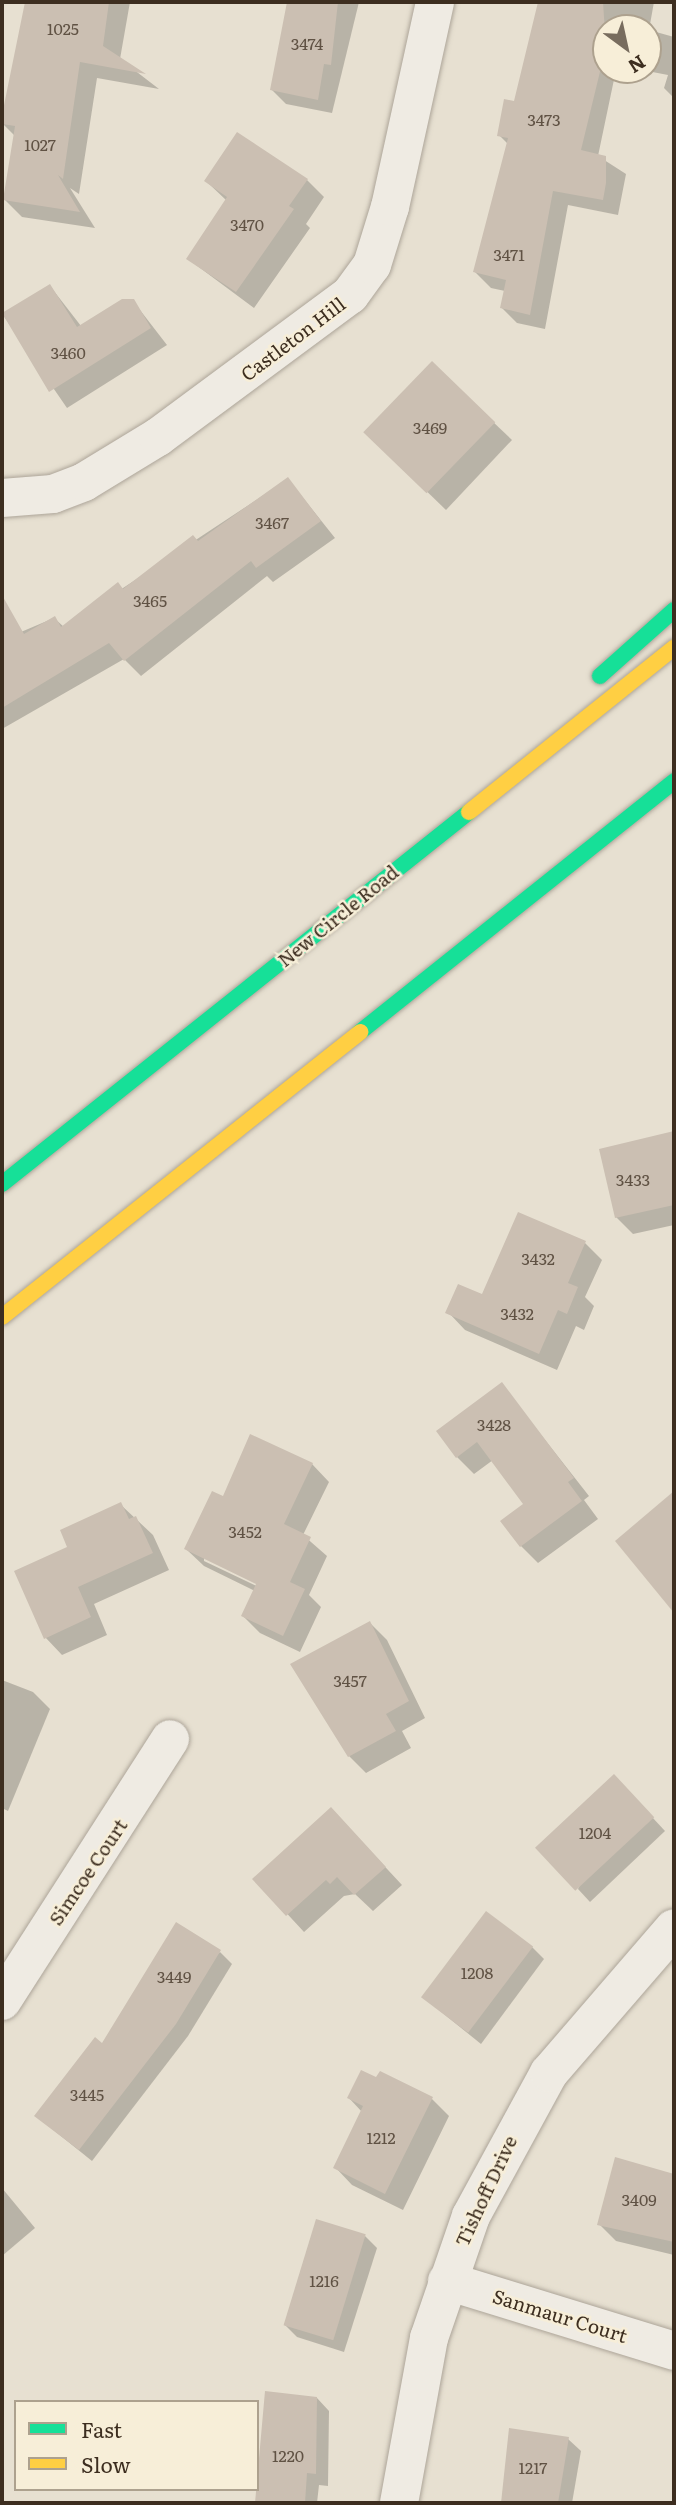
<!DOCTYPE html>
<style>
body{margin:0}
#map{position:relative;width:676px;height:2505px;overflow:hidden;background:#e7e0d1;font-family:Literata,serif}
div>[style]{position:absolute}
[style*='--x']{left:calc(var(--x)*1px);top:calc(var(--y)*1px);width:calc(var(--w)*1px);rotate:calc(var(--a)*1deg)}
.shadow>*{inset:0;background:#0003}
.building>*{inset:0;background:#cbbfb2;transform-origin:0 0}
.roads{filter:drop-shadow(0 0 2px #ada599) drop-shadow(0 0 2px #ada599)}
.street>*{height:38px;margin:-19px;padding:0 19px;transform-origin:19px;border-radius:19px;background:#efebe3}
.fast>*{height:16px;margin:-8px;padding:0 8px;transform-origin:8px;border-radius:8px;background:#16e098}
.slow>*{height:16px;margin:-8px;padding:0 8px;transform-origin:8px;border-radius:8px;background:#ffcf43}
span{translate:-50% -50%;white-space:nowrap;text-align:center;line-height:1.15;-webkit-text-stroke:5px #f7eed8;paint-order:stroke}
.number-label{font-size:16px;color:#605244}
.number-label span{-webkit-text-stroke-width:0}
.street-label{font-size:19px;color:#3d2e20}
.frame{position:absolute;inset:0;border:4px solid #3d2e20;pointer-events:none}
.legend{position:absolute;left:14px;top:2400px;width:245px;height:91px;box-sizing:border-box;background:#f7eed8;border:2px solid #ada18e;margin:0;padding:9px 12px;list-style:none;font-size:21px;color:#3d2e20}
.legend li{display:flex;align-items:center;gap:14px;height:35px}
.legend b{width:35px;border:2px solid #ada18e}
.north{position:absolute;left:592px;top:14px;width:70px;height:70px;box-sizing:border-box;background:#f7eed8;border:2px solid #ada18e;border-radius:50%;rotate:147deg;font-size:19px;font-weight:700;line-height:28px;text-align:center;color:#3d2e20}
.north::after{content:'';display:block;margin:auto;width:24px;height:32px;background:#786c5e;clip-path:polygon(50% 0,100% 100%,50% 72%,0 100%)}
</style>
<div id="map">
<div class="shadow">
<div style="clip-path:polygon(27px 2px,130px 2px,120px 59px,159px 89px,97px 78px,79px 194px,70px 188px,95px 228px,22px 217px,5px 200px,15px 136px,2px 123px)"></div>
<div style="clip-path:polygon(288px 2px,359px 2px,332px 113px,286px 104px,272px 90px)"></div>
<div style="clip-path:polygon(543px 2px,654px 2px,649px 30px,674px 37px,674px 98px,664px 88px,668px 75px,642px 70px,648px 70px,648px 28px,606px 28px,606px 70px,616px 70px,598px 156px,626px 174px,618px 215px,568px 205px,545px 329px,517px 323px,501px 307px,505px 291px,491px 288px,475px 272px,508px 144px,499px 135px,515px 103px)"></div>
<div style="clip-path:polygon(307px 180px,324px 197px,306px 224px,310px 228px,254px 308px,188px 259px,227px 201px,206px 181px)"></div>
<div style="clip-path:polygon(50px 286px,81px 326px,133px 301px,167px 345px,67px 408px,3px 315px)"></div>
<div style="clip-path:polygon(432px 364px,512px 440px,446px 510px,384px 450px)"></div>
<div style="clip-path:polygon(288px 479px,335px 538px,273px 582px,267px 576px,141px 676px,124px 659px,2px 729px,2px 640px,54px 618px,64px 627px)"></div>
<div style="clip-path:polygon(674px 1133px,674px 1225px,633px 1234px,616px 1217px,601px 1151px)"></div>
<div style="clip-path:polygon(585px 1243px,602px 1260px,585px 1297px,594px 1306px,584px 1330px,576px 1326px,557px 1370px,465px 1330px,448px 1312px)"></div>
<div style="clip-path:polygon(502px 1385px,589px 1496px,584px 1500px,598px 1519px,538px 1563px,521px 1546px,526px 1504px,493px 1460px,474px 1474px,457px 1457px)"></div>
<div style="clip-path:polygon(evenodd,312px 1464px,329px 1482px,303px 1535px,327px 1556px,309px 1595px,321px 1607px,300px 1652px,260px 1633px,243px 1616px,255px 1591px,204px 1566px,186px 1549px,224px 1499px,312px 1464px,204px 1557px,265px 1586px,263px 1589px,204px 1561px,204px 1557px)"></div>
<div style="clip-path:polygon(121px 1505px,153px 1535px,169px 1570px,94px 1604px,107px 1635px,62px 1655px,45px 1637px,70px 1548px)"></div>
<div style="clip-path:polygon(370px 1623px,387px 1640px,425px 1718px,402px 1731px,411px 1748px,366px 1773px,349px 1756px)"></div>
<div style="clip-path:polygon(2px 1680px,33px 1692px,50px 1709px,8px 1811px,2px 1808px)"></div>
<div style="clip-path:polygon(626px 1789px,665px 1831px,590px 1902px,578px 1889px)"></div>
<div style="clip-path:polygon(348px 1827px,402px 1885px,373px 1911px,355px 1894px,344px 1896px,304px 1932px,255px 1879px)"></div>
<div style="clip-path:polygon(532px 1947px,544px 1959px,481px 2044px,424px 1998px)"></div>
<div style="clip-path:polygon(220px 1952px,232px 1964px,188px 2036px,92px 2161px,36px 2116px,103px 2045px)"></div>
<div style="clip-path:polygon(377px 2080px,432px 2099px,449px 2116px,403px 2210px,352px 2185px,335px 2167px,362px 2112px,349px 2098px)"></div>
<div style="clip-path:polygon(616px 2159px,674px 2176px,674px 2255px,616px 2241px,599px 2224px)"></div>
<div style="clip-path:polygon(2px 2188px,35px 2228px,2px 2256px)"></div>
<div style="clip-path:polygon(365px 2236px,377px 2248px,344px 2352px,297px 2337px,285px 2325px)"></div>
<div style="clip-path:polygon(267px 2393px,317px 2398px,329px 2411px,328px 2486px,319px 2485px,317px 2503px,256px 2503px)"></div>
<div style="clip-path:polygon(510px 2430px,568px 2439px,581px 2451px,572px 2503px,502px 2503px)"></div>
</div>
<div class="building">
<div style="clip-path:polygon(25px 2px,109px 2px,103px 46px,146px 74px,80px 62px,63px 179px,58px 175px,80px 212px,3px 200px,15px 126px,2px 124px,2px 115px)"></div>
<div style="clip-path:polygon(287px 2px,338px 2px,331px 65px,324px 64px,318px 100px,270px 90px)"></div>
<div style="clip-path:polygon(538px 2px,603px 2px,606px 47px,581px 150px,606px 156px,606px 183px,603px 200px,553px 191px,530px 315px,500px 308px,506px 280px,473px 272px,508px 138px,497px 136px,504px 99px,514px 101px)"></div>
<div style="clip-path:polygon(237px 132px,308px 179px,289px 206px,294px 209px,236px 292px,186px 259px,227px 197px,204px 181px)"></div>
<div style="clip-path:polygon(50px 284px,77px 327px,122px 299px,134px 299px,151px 328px,49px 392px,2px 313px)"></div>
<div style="left:432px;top:361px;width:88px;height:99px;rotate:44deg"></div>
<div style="clip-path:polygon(288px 477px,321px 521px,256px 568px,251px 561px,124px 661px,109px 643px,2px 708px,2px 595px,24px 634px,55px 616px,61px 627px,118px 582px,123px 589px,193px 535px,198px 541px)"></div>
<div style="clip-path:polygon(674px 1131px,674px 1205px,615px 1218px,599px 1149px)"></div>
<div style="clip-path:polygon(518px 1212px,586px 1241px,568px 1283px,578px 1287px,567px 1314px,558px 1310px,539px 1354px,445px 1313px,458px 1284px,482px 1294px)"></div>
<div style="clip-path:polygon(502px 1382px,574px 1478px,568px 1482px,582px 1501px,520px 1547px,500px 1521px,523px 1504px,477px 1442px,456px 1458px,436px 1431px)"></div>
<div style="clip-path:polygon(250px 1434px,313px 1463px,284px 1524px,311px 1537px,290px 1582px,305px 1589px,283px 1636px,241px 1616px,256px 1584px,184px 1549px,212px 1491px,223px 1496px)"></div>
<div style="clip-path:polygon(674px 1491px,674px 1613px,615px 1541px)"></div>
<div style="clip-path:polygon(121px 1502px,129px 1519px,136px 1516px,153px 1553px,78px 1587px,91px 1617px,44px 1639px,14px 1571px,67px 1547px,60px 1530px)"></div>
<div style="clip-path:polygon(370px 1621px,409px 1701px,386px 1714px,396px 1731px,348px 1757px,290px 1664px)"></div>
<div style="left:614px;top:1774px;width:59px;height:108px;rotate:47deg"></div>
<div style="clip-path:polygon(331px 1807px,386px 1867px,354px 1895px,337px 1877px,330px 1884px,326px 1880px,286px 1916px,252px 1879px)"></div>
<div style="left:486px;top:1911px;width:59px;height:108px;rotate:37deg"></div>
<div style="clip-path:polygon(176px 1922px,221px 1950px,176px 2024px,79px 2150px,34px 2116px,95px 2037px,102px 2043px)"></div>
<div style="clip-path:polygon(361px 2070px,376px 2077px,380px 2071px,433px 2097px,385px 2194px,333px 2168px,363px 2106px,347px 2098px)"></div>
<div style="clip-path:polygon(615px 2157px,674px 2174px,674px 2242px,597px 2225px)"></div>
<div style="left:316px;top:2219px;width:52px;height:111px;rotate:17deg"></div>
<div style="clip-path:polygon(265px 2391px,317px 2397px,316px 2474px,307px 2473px,305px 2503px,255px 2503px)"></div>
<div style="clip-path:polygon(509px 2428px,569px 2437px,558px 2503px,501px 2503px)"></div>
</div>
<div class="roads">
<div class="street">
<div style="--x:2;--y:498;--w:51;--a:-4.5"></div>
<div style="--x:53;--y:494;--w:33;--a:-21"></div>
<div style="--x:84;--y:482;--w:87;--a:-31.3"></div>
<div style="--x:158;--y:437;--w:239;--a:-36.5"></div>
<div style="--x:350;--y:295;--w:37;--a:-54"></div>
<div style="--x:372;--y:265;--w:61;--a:-72.8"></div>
<div style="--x:390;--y:207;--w:210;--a:-77.6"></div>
<div style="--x:2;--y:2001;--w:311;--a:-57.3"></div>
<div style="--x:447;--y:2281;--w:238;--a:17.1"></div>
<div style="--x:399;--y:2503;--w:168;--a:-79.7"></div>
<div style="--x:429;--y:2338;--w:129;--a:-71"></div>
<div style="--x:471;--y:2216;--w:163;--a:-61.4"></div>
<div style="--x:549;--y:2073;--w:191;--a:-49.2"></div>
</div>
<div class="fast">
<div style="--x:600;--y:676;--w:99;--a:-41.7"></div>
<div style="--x:360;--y:1032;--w:402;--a:-38.6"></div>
<div style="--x:2;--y:1184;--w:597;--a:-38.54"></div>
</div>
<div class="slow">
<div style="--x:469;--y:812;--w:263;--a:-38.7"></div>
<div style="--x:2;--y:1317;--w:458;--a:-38.5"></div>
</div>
</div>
<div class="number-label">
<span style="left:63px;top:28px">1025</span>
<span style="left:307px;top:43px">3474</span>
<span style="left:544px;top:119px">3473</span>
<span style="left:40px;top:144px">1027</span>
<span style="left:247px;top:224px">3470</span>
<span style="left:509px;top:254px">3471</span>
<span style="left:68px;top:352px">3460</span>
<span style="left:430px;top:427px">3469</span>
<span style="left:272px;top:522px">3467</span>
<span style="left:150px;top:600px">3465</span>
<span style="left:633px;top:1179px">3433</span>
<span style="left:538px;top:1258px">3432</span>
<span style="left:517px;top:1313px">3432</span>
<span style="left:494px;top:1424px">3428</span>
<span style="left:245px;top:1531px">3452</span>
<span style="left:350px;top:1680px">3457</span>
<span style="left:595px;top:1832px">1204</span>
<span style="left:477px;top:1972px">1208</span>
<span style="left:174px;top:1976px">3449</span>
<span style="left:87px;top:2094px">3445</span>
<span style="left:381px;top:2137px">1212</span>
<span style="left:639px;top:2199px">3409</span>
<span style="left:324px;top:2280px">1216</span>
<span style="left:288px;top:2455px">1220</span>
<span style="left:533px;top:2467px">1217</span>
</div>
<div class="street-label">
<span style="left:293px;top:339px;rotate:-37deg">Castleton Hill</span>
<span style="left:338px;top:916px;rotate:-39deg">New Circle Road</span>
<span style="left:88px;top:1872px;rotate:-56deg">Simcoe Court</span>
<span style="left:486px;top:2191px;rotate:-65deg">Tishoff Drive</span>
<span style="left:560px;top:2316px;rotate:17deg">Sanmaur Court</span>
</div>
<div class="frame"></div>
<ul class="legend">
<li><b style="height:9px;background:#16e098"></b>Fast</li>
<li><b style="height:9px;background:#ffcf43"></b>Slow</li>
</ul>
<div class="north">N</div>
</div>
